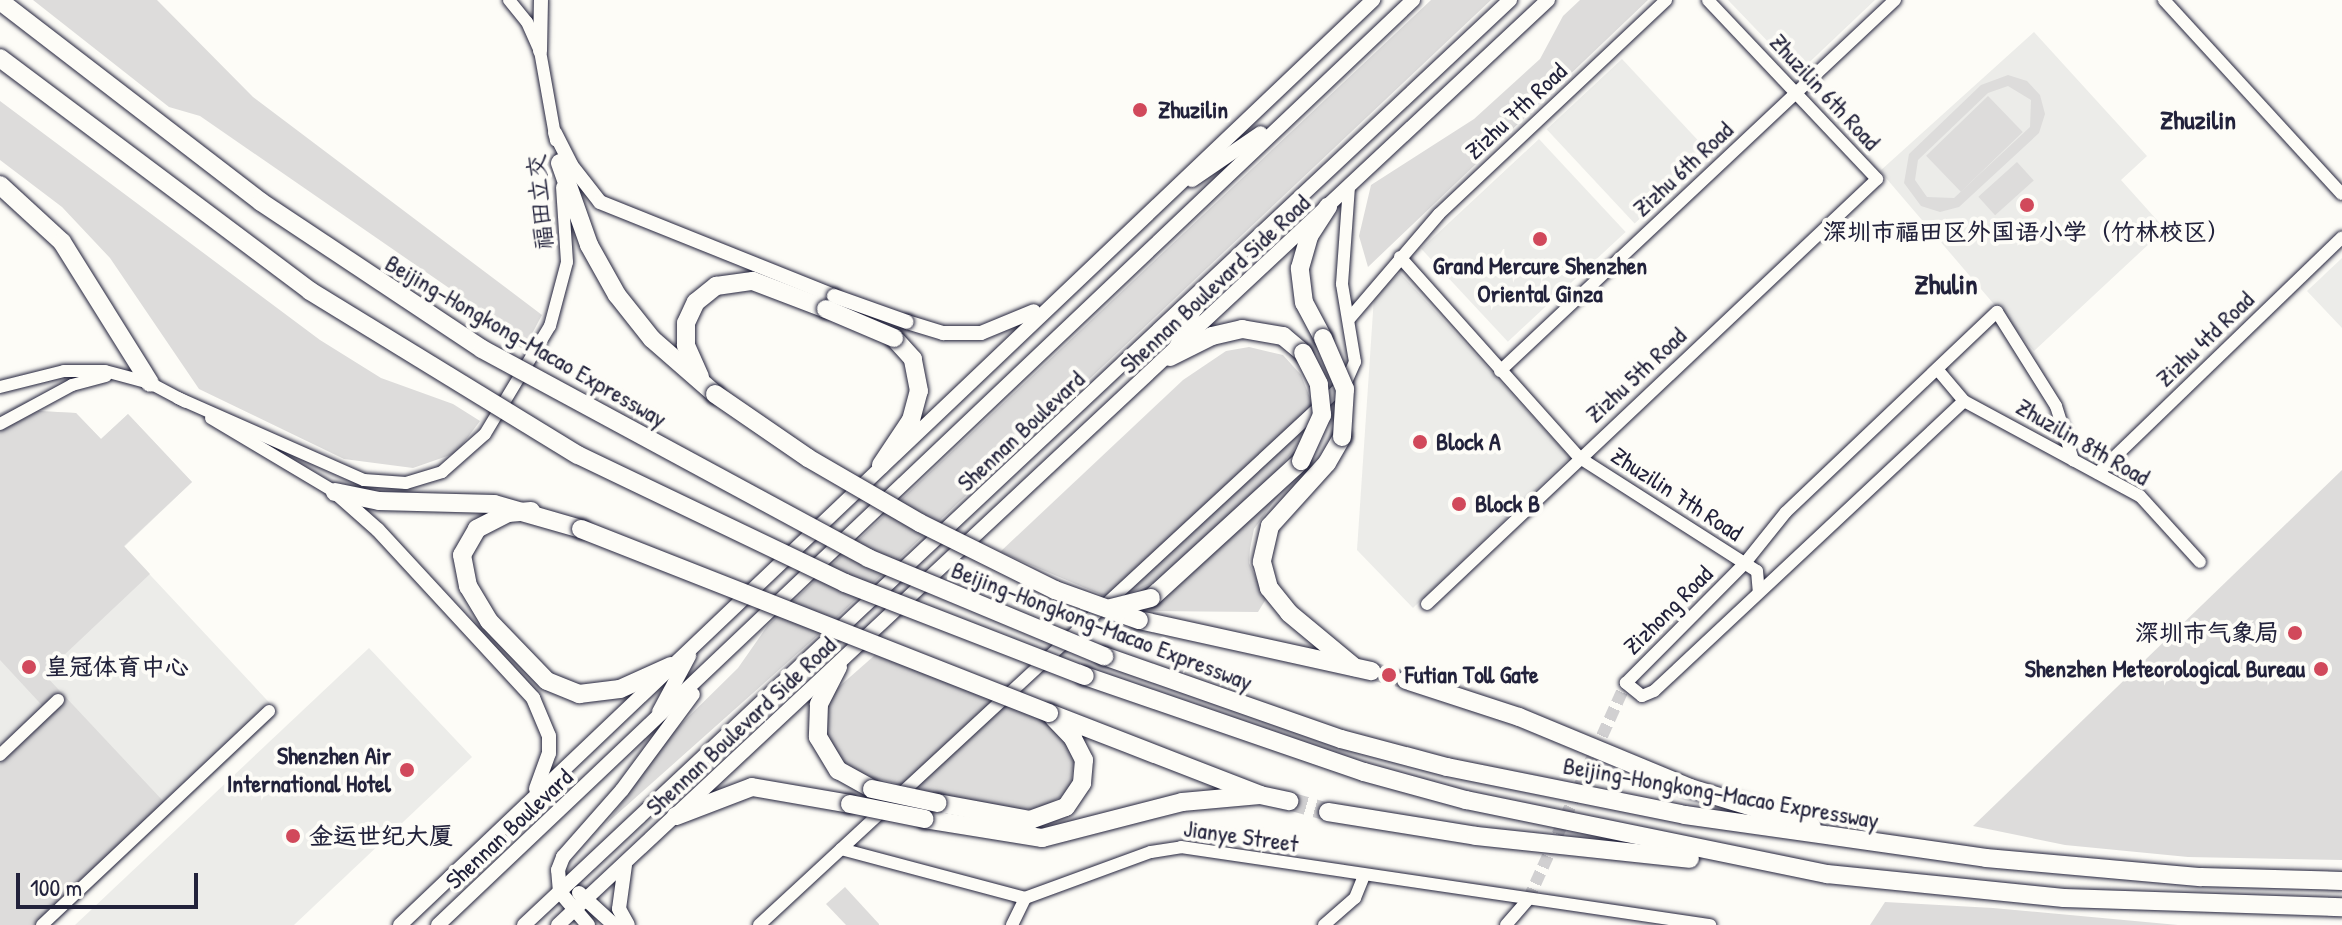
<!DOCTYPE html>
<meta charset="utf-8">
<style>
body{margin:0}
#map{position:relative;width:2342px;height:925px;overflow:hidden;background:#fdfcf7;font-family:"Patrick Hand","LXGW WenKai TC",sans-serif}
div>[style]{position:absolute}
[style*='--x']{left:calc(var(--x)*1px);top:calc(var(--y)*1px);width:calc(var(--w)*1px);rotate:calc(var(--a)*1deg)}
.built>*{inset:0;background:#ecece9;transform-origin:0 0}
.green>*{inset:0;background:#dddcdb;transform-origin:0 0}
.minor-tunnel>*{height:12px;margin-top:-6px;transform-origin:0;background:repeating-linear-gradient(90deg,#d1d0d1 0 12px,transparent 0 18px)}
.highway-tunnel>*{height:18px;margin-top:-9px;transform-origin:0;background:repeating-linear-gradient(90deg,#d1d0d1 0 18px,transparent 0 27px)}
.roads{filter:drop-shadow(0 0 2px #22223b) drop-shadow(0 0 2px #22223b)}
.minor>*{height:12px;margin:-6px;padding:0 6px;transform-origin:6px;border-radius:6px;background:#fdfcf7}
.major>*{height:14px;margin:-7px;padding:0 7px;transform-origin:7px;border-radius:7px;background:#fdfcf7}
.highway>*{height:18px;margin:-9px;padding:0 9px;transform-origin:9px;border-radius:9px;background:#fdfcf7}
.bridges{filter:drop-shadow(0 0 2px #22223b) drop-shadow(0 0 2px #22223b)}
.major-bridge>*{height:14px;margin:-7px;padding:0 7px;transform-origin:7px;border-radius:7px;background:#fdfcf7}
.highway-bridge>*{height:18px;margin:-9px;padding:0 9px;transform-origin:9px;border-radius:9px;background:#fdfcf7}
.dots>*{width:22px;height:22px;translate:-50% -50%;box-sizing:border-box;border:4px solid #fdfcf7;border-radius:50%}
span{translate:-50% -50%;white-space:nowrap;text-align:center;line-height:1.15;-webkit-text-stroke:8px #fdfcf7;paint-order:stroke}
.street-label{font-size:24px;color:#22223b}
.poi-label{font-size:24px;color:#22223b;font-weight:700}
.left{translate:0 -50%;text-align:left}
.right{translate:-100% -50%;text-align:right}
.neighbourhood-label{font-size:26px;color:#22223b;font-weight:700}
.quarter-label{font-size:28px;color:#22223b;font-weight:700}
.scale{position:absolute;left:16px;top:873px;width:182px;height:36px;box-sizing:border-box;border:4px solid #22223b;border-top:0;padding-left:10px;font-size:24px;line-height:28px;white-space:nowrap;color:#22223b;-webkit-text-stroke:6px #fdfcf7;paint-order:stroke}
</style>
<div id="map">
<div class="built">
<div style="clip-path:polygon(1728px 0,1875px 0,1798px 73px)"></div>
<div style="clip-path:polygon(2034px 32px,2147px 156px,2121px 180px,2165px 229px,2034px 351px,1880px 171px)"></div>
<div style="left:1622px;top:59px;width:129px;height:103px;rotate:47deg"></div>
<div style="left:1539px;top:139px;width:127px;height:161px;rotate:47deg"></div>
<div style="clip-path:polygon(2342px 258px,2342px 328px,2307px 291px)"></div>
<div style="clip-path:polygon(1400px 273px,1570px 457px,1413px 608px,1357px 550px,1374px 297px)"></div>
<div style="clip-path:polygon(28px 400px,39px 411px,76px 413px,101px 439px,128px 414px,192px 482px,124px 547px,279px 713px,53px 925px,0 925px,0 413px)"></div>
<div style="clip-path:polygon(369px 648px,472px 757px,294px 925px,75px 925px)"></div>
</div>
<div class="green">
<div style="clip-path:polygon(33px 0,157px 0,253px 97px,542px 315px,526px 345px,521px 348px,499px 333px,491px 317px,200px 116px,169px 107px)"></div>
<div style="clip-path:polygon(1431px 0,1491px 0,817px 636px,606px 824px,673px 732px,738px 668px,768px 625px)"></div>
<div style="clip-path:polygon(1580px 0,1648px 0,1368px 267px,1359px 236px,1371px 185px,1474px 119px,1540px 59px,1563px 16px)"></div>
<div style="clip-path:polygon(evenodd,2008px 75px,2027px 81px,2040px 95px,2045px 114px,2039px 133px,1959px 207px,1940px 212px,1921px 206px,1904px 183px,1909px 154px,1981px 85px,2008px 75px,2008px 86px,2031px 100px,2030px 127px,1954px 198px,1927px 197px,1915px 180px,1918px 160px,1988px 93px,2008px 86px)"></div>
<div style="left:1988px;top:96px;width:50px;height:86px;rotate:46deg"></div>
<div style="clip-path:polygon(0 101px,320px 340px,381px 378px,453px 404px,480px 421px,456px 453px,413px 468px,344px 459px,199px 389px,110px 258px,62px 207px,0 160px)"></div>
<div style="left:2017px;top:162px;width:25px;height:52px;rotate:48deg"></div>
<div style="clip-path:polygon(1249px 347px,1283px 355px,1301px 375px,1312px 403px,1306px 433px,1271px 480px,1161px 579px,1128px 594px,1102px 595px,1000px 552px,1183px 380px,1226px 351px)"></div>
<div style="clip-path:polygon(39px 411px,76px 413px,101px 439px,128px 414px,192px 482px,124px 546px,150px 574px,44px 674px,164px 802px,34px 925px,0 925px,0 764px,51px 715px,0 660px,0 431px)"></div>
<div style="clip-path:polygon(2342px 470px,2342px 860px,2188px 857px,2065px 845px,1973px 826px)"></div>
<div style="clip-path:polygon(1280px 493px,1254px 529px,1250px 549px,1249px 563px,1266px 599px,1258px 612px,1144px 611px)"></div>
<div style="clip-path:polygon(875px 655px,1048px 720px,1075px 755px,1070px 791px,1040px 809px,996px 809px,855px 773px,829px 750px,822px 717px,833px 692px)"></div>
<div style="clip-path:polygon(845px 887px,879px 924px,879px 925px,846px 925px,826px 904px)"></div>
<div style="clip-path:polygon(1885px 902px,1993px 908px,2178px 925px,1870px 925px)"></div>
</div>
<div class="minor-tunnel">
<div style="--x:1528;--y:900;--w:238;--a:-65.7"></div>
</div>
<div class="highway-tunnel">
<div style="--x:1371;--y:671;--w:36;--a:14"></div>
<div style="--x:1289;--y:801;--w:41;--a:15.8"></div>
</div>
<div class="roads">
<div class="minor">
<div style="--x:509;--y:0;--w:28;--a:51"></div>
<div style="--x:527;--y:22;--w:32;--a:66"></div>
<div style="--x:540;--y:51;--w:91;--a:79.9"></div>
<div style="--x:2164;--y:0;--w:263;--a:47.5"></div>
<div style="--x:1400;--y:257;--w:270;--a:48.2"></div>
<div style="--x:1580;--y:458;--w:210;--a:32.6"></div>
<div style="--x:1757;--y:571;--w:21;--a:85"></div>
<div style="--x:1349;--y:319;--w:138;--a:-49.4"></div>
<div style="--x:1439;--y:214;--w:312;--a:-43.3"></div>
<div style="--x:1937;--y:369;--w:42;--a:49.8"></div>
<div style="--x:1964;--y:401;--w:200;--a:28.4"></div>
<div style="--x:2140;--y:496;--w:89;--a:47.7"></div>
<div style="--x:1500;--y:371;--w:542;--a:-43.21"></div>
<div style="--x:0;--y:387;--w:66;--a:-14"></div>
<div style="--x:64;--y:371;--w:41;--a:0"></div>
<div style="--x:105;--y:371;--w:47;--a:14.9"></div>
<div style="--x:150;--y:383;--w:40;--a:28"></div>
<div style="--x:178;--y:398;--w:203;--a:23.8"></div>
<div style="--x:364;--y:480;--w:42;--a:4.1"></div>
<div style="--x:406;--y:483;--w:38;--a:-17"></div>
<div style="--x:442;--y:472;--w:57;--a:-41.5"></div>
<div style="--x:485;--y:434;--w:126;--a:-59"></div>
<div style="--x:550;--y:326;--w:66;--a:-75.1"></div>
<div style="--x:567;--y:262;--w:75;--a:-93.8"></div>
<div style="--x:1964;--y:401;--w:424;--a:136.9"></div>
<div style="--x:1654;--y:691;--w:13;--a:157"></div>
<div style="--x:1642;--y:696;--w:21;--a:-141"></div>
<div style="--x:1626;--y:683;--w:169;--a:-45.2"></div>
<div style="--x:1745;--y:563;--w:65;--a:-51.2"></div>
<div style="--x:1786;--y:512;--w:291;--a:-43.5"></div>
<div style="--x:1997;--y:312;--w:111;--a:57.9"></div>
<div style="--x:2056;--y:406;--w:57;--a:72.5"></div>
<div style="--x:211;--y:418;--w:144;--a:30.8"></div>
<div style="--x:0;--y:424;--w:82;--a:-28.4"></div>
<div style="--x:72;--y:385;--w:35;--a:-15"></div>
<div style="--x:2098;--y:473;--w:339;--a:-44"></div>
<div style="--x:1427;--y:604;--w:619;--a:-43.36"></div>
<div style="--x:1877;--y:179;--w:246;--a:-133.4"></div>
<div style="--x:0;--y:755;--w:80;--a:-43.5"></div>
<div style="--x:841;--y:849;--w:190;--a:14.9"></div>
<div style="--x:1025;--y:898;--w:134;--a:-20.1"></div>
<div style="--x:1151;--y:852;--w:30;--a:-9"></div>
<div style="--x:1181;--y:847;--w:535;--a:8.39"></div>
<div style="--x:42;--y:925;--w:312;--a:-43.3"></div>
<div style="--x:759;--y:925;--w:800;--a:-42.77"></div>
<div style="--x:1346;--y:382;--w:22;--a:-66"></div>
<div style="--x:1355;--y:362;--w:79;--a:-99.5"></div>
<div style="--x:1342;--y:284;--w:97;--a:-85.9"></div>
<div style="--x:1012;--y:925;--w:30;--a:-64"></div>
<div style="--x:1324;--y:925;--w:41;--a:-41.1"></div>
<div style="--x:1355;--y:898;--w:24;--a:-68"></div>
<div style="--x:1506;--y:925;--w:33;--a:-49"></div>
</div>
<div class="major">
<div style="--x:540;--y:51;--w:51;--a:-88.9"></div>
<div style="--x:555;--y:133;--w:36;--a:63"></div>
<div style="--x:571;--y:165;--w:47;--a:51.9"></div>
<div style="--x:600;--y:202;--w:252;--a:21.9"></div>
<div style="--x:1192;--y:180;--w:83;--a:-34.3"></div>
<div style="--x:907;--y:322;--w:38;--a:17"></div>
<div style="--x:943;--y:333;--w:38;--a:0"></div>
<div style="--x:981;--y:333;--w:57;--a:-22.5"></div>
<div style="--x:1176;--y:347;--w:51;--a:-63.4"></div>
<div style="--x:335;--y:492;--w:57;--a:41.5"></div>
<div style="--x:378;--y:530;--w:229;--a:47.3"></div>
<div style="--x:533;--y:698;--w:41;--a:67.2"></div>
<div style="--x:549;--y:736;--w:17;--a:90"></div>
<div style="--x:549;--y:753;--w:38;--a:110"></div>
<div style="--x:659;--y:712;--w:64;--a:-61.8"></div>
<div style="--x:625;--y:865;--w:44;--a:97.8"></div>
<div style="--x:619;--y:909;--w:18;--a:61"></div>
<div style="--x:579;--y:893;--w:47;--a:42.4"></div>
<div style="--x:400;--y:925;--w:1343;--a:-43.55"></div>
<div style="--x:438;--y:925;--w:1344;--a:-43.49"></div>
<div style="--x:524;--y:925;--w:1352;--a:-43.17"></div>
<div style="--x:558;--y:925;--w:1355;--a:-43.06"></div>
<div style="--x:588;--y:925;--w:43;--a:-130.3"></div>
<div style="--x:560;--y:892;--w:22;--a:-95"></div>
<div style="--x:558;--y:870;--w:14;--a:-69"></div>
<div style="--x:563;--y:857;--w:89;--a:-48.6"></div>
<div style="--x:622;--y:790;--w:119;--a:-53.5"></div>
</div>
<div class="highway">
<div style="--x:560;--y:163;--w:87;--a:70.5"></div>
<div style="--x:589;--y:245;--w:57;--a:60.8"></div>
<div style="--x:617;--y:295;--w:56;--a:51.5"></div>
<div style="--x:652;--y:339;--w:84;--a:41.1"></div>
<div style="--x:0;--y:185;--w:84;--a:42.6"></div>
<div style="--x:62;--y:242;--w:166;--a:58"></div>
<div style="--x:1323;--y:338;--w:40;--a:-118"></div>
<div style="--x:1304;--y:303;--w:35;--a:-97"></div>
<div style="--x:1300;--y:268;--w:33;--a:-74"></div>
<div style="--x:1309;--y:236;--w:35;--a:-57"></div>
<div style="--x:1170;--y:357;--w:47;--a:-26.6"></div>
<div style="--x:1212;--y:336;--w:31;--a:-13"></div>
<div style="--x:1242;--y:329;--w:42;--a:9.7"></div>
<div style="--x:1283;--y:336;--w:26;--a:40"></div>
<div style="--x:700;--y:377;--w:35;--a:-114"></div>
<div style="--x:686;--y:345;--w:22;--a:-90"></div>
<div style="--x:686;--y:323;--w:23;--a:-65"></div>
<div style="--x:696;--y:302;--w:26;--a:-39"></div>
<div style="--x:716;--y:286;--w:37;--a:-8"></div>
<div style="--x:753;--y:281;--w:78;--a:21"></div>
<div style="--x:1342;--y:437;--w:30;--a:120"></div>
<div style="--x:1327;--y:463;--w:85;--a:132.1"></div>
<div style="--x:1270;--y:526;--w:37;--a:103"></div>
<div style="--x:1262;--y:562;--w:27;--a:75"></div>
<div style="--x:1269;--y:588;--w:32;--a:51"></div>
<div style="--x:1289;--y:613;--w:85;--a:39.7"></div>
<div style="--x:881;--y:465;--w:54;--a:-56.3"></div>
<div style="--x:911;--y:420;--w:30;--a:-75"></div>
<div style="--x:919;--y:391;--w:33;--a:-101"></div>
<div style="--x:913;--y:359;--w:28;--a:-132"></div>
<div style="--x:335;--y:492;--w:45;--a:11.6"></div>
<div style="--x:379;--y:501;--w:115;--a:1.5"></div>
<div style="--x:494;--y:504;--w:91;--a:16"></div>
<div style="--x:531;--y:511;--w:23;--a:175"></div>
<div style="--x:508;--y:513;--w:35;--a:153"></div>
<div style="--x:477;--y:529;--w:30;--a:120"></div>
<div style="--x:462;--y:555;--w:32;--a:79"></div>
<div style="--x:468;--y:586;--w:41;--a:59"></div>
<div style="--x:489;--y:621;--w:83;--a:46"></div>
<div style="--x:547;--y:681;--w:35;--a:22"></div>
<div style="--x:579;--y:694;--w:41;--a:-7"></div>
<div style="--x:620;--y:689;--w:56;--a:-24.3"></div>
<div style="--x:1151;--y:598;--w:203;--a:-42.4"></div>
<div style="--x:1139;--y:620;--w:238;--a:12.4"></div>
<div style="--x:1104;--y:656;--w:251;--a:19.3"></div>
<div style="--x:1341;--y:739;--w:110;--a:14.8"></div>
<div style="--x:1447;--y:767;--w:243;--a:11.4"></div>
<div style="--x:1685;--y:815;--w:304;--a:8.1"></div>
<div style="--x:1986;--y:858;--w:216;--a:5.1"></div>
<div style="--x:2201;--y:877;--w:141;--a:1.6"></div>
<div style="--x:838;--y:667;--w:42;--a:117.2"></div>
<div style="--x:819;--y:704;--w:33;--a:92"></div>
<div style="--x:818;--y:737;--w:39;--a:59"></div>
<div style="--x:838;--y:770;--w:39;--a:29"></div>
<div style="--x:1085;--y:676;--w:295;--a:19"></div>
<div style="--x:1364;--y:772;--w:106;--a:15.4"></div>
<div style="--x:1466;--y:800;--w:369;--a:11.6"></div>
<div style="--x:1827;--y:874;--w:238;--a:5.8"></div>
<div style="--x:2064;--y:898;--w:278;--a:1.9"></div>
<div style="--x:1406;--y:680;--w:119;--a:18.1"></div>
<div style="--x:1519;--y:717;--w:185;--a:22.5"></div>
<div style="--x:1690;--y:788;--w:127;--a:16.9"></div>
<div style="--x:1049;--y:713;--w:226;--a:21.2"></div>
<div style="--x:1260;--y:795;--w:30;--a:12"></div>
<div style="--x:938;--y:803;--w:94;--a:10.5"></div>
<div style="--x:1030;--y:820;--w:38;--a:-20"></div>
<div style="--x:1066;--y:807;--w:29;--a:-56"></div>
<div style="--x:1082;--y:783;--w:23;--a:-85"></div>
<div style="--x:1084;--y:760;--w:25;--a:-117"></div>
<div style="--x:1073;--y:738;--w:28;--a:-134"></div>
<div style="--x:1328;--y:812;--w:150;--a:9.2"></div>
<div style="--x:1476;--y:836;--w:215;--a:6.1"></div>
<div style="--x:676;--y:816;--w:81;--a:-20.9"></div>
<div style="--x:752;--y:787;--w:99;--a:9.8"></div>
<div style="--x:925;--y:819;--w:119;--a:9.2"></div>
<div style="--x:1042;--y:838;--w:145;--a:-14.4"></div>
<div style="--x:1182;--y:802;--w:78;--a:-5.1"></div>
</div>
</div>
<div class="bridges">
<div class="major-bridge">
<div style="--x:834;--y:296;--w:77;--a:19.6"></div>
</div>
<div class="highway-bridge">
<div style="--x:0;--y:1;--w:329;--a:37.6"></div>
<div style="--x:261;--y:202;--w:265;--a:33.6"></div>
<div style="--x:482;--y:349;--w:439;--a:28.4"></div>
<div style="--x:868;--y:558;--w:256;--a:22.6"></div>
<div style="--x:0;--y:58;--w:388;--a:36.9"></div>
<div style="--x:310;--y:291;--w:314;--a:31.5"></div>
<div style="--x:578;--y:455;--w:296;--a:25.6"></div>
<div style="--x:845;--y:583;--w:257;--a:21.2"></div>
<div style="--x:826;--y:309;--w:74;--a:23.1"></div>
<div style="--x:1323;--y:338;--w:56;--a:66.7"></div>
<div style="--x:1345;--y:389;--w:48;--a:93.6"></div>
<div style="--x:715;--y:394;--w:113;--a:34.5"></div>
<div style="--x:808;--y:458;--w:129;--a:30.1"></div>
<div style="--x:920;--y:523;--w:151;--a:26.4"></div>
<div style="--x:1055;--y:590;--w:89;--a:19.7"></div>
<div style="--x:1301;--y:461;--w:51;--a:-65.5"></div>
<div style="--x:1322;--y:415;--w:31;--a:-96"></div>
<div style="--x:1319;--y:384;--w:35;--a:-117"></div>
<div style="--x:581;--y:529;--w:503;--a:21.46"></div>
<div style="--x:1111;--y:608;--w:41;--a:-14"></div>
<div style="--x:872;--y:789;--w:67;--a:12"></div>
<div style="--x:850;--y:804;--w:76;--a:11.3"></div>
</div>
</div>
<div class="dots">
<div style="left:1140px;top:110px;background:#d1495b"></div>
<div style="left:2027px;top:205px;background:#d1495b"></div>
<div style="left:1540px;top:239px;background:#d1495b"></div>
<div style="left:1420px;top:442px;background:#d1495b"></div>
<div style="left:1459px;top:504px;background:#d1495b"></div>
<div style="left:2295px;top:633px;background:#d1495b"></div>
<div style="left:29px;top:667px;background:#d1495b"></div>
<div style="left:2321px;top:669px;background:#d1495b"></div>
<div style="left:1389px;top:675px;background:#d1495b"></div>
<div style="left:407px;top:770px;background:#d1495b"></div>
<div style="left:293px;top:836px;background:#d1495b"></div>
</div>
<div class="street-label">
<span style="left:1825px;top:92px;rotate:47deg">Zhuzilin 6th Road</span>
<span style="left:1516px;top:111px;rotate:-43deg">Zizhu 7th Road</span>
<span style="left:1683px;top:169px;rotate:-43deg">Zizhu 6th Road</span>
<span style="left:540px;top:202px;rotate:-95deg">福田立交</span>
<span style="left:1215px;top:284px;rotate:-43deg">Shennan Boulevard Side Road</span>
<span style="left:2205px;top:339px;rotate:-44deg">Zizhu 4td Road</span>
<span style="left:526px;top:341px;rotate:30deg">Beijing-Hongkong-Macao Expressway</span>
<span style="left:1636px;top:375px;rotate:-43deg">Zizhu 5th Road</span>
<span style="left:1021px;top:431px;rotate:-43deg">Shennan Boulevard</span>
<span style="left:2083px;top:442px;rotate:30deg">Zhuzilin 8th Road</span>
<span style="left:1677px;top:494px;rotate:33deg">Zhuzilin 7th Road</span>
<span style="left:1668px;top:610px;rotate:-45deg">Zizhong Road</span>
<span style="left:1102px;top:626px;rotate:21deg">Beijing-Hongkong-Macao Expressway</span>
<span style="left:741px;top:726px;rotate:-43deg">Shennan Boulevard Side Road</span>
<span style="left:1721px;top:793px;rotate:10deg">Beijing-Hongkong-Macao Expressway</span>
<span style="left:509px;top:829px;rotate:-43deg">Shennan Boulevard</span>
<span style="left:1241px;top:836px;rotate:8deg">Jianye Street</span>
</div>
<div class="poi-label">
<span class="left" style="left:1158px;top:110px">Zhuzilin</span>
<span style="left:2027px;top:232px">深圳市福田区外国语小学（竹林校区）</span>
<span style="left:1540px;top:280px">Grand Mercure Shenzhen<br>Oriental Ginza</span>
<span class="left" style="left:1436px;top:442px">Block A</span>
<span class="left" style="left:1475px;top:504px">Block B</span>
<span class="right" style="left:2279px;top:633px">深圳市气象局</span>
<span class="left" style="left:45px;top:667px">皇冠体育中心</span>
<span class="right" style="left:2305px;top:669px">Shenzhen Meteorological Bureau</span>
<span class="left" style="left:1405px;top:675px">Futian Toll Gate</span>
<span class="right" style="left:391px;top:770px">Shenzhen Air<br>International Hotel</span>
<span class="left" style="left:309px;top:836px">金运世纪大厦</span>
</div>
<div class="neighbourhood-label">
<span style="left:2198px;top:120px">Zhuzilin</span>
</div>
<div class="quarter-label">
<span style="left:1946px;top:284px">Zhulin</span>
</div>
<div class="scale">100 m</div>
</div>
